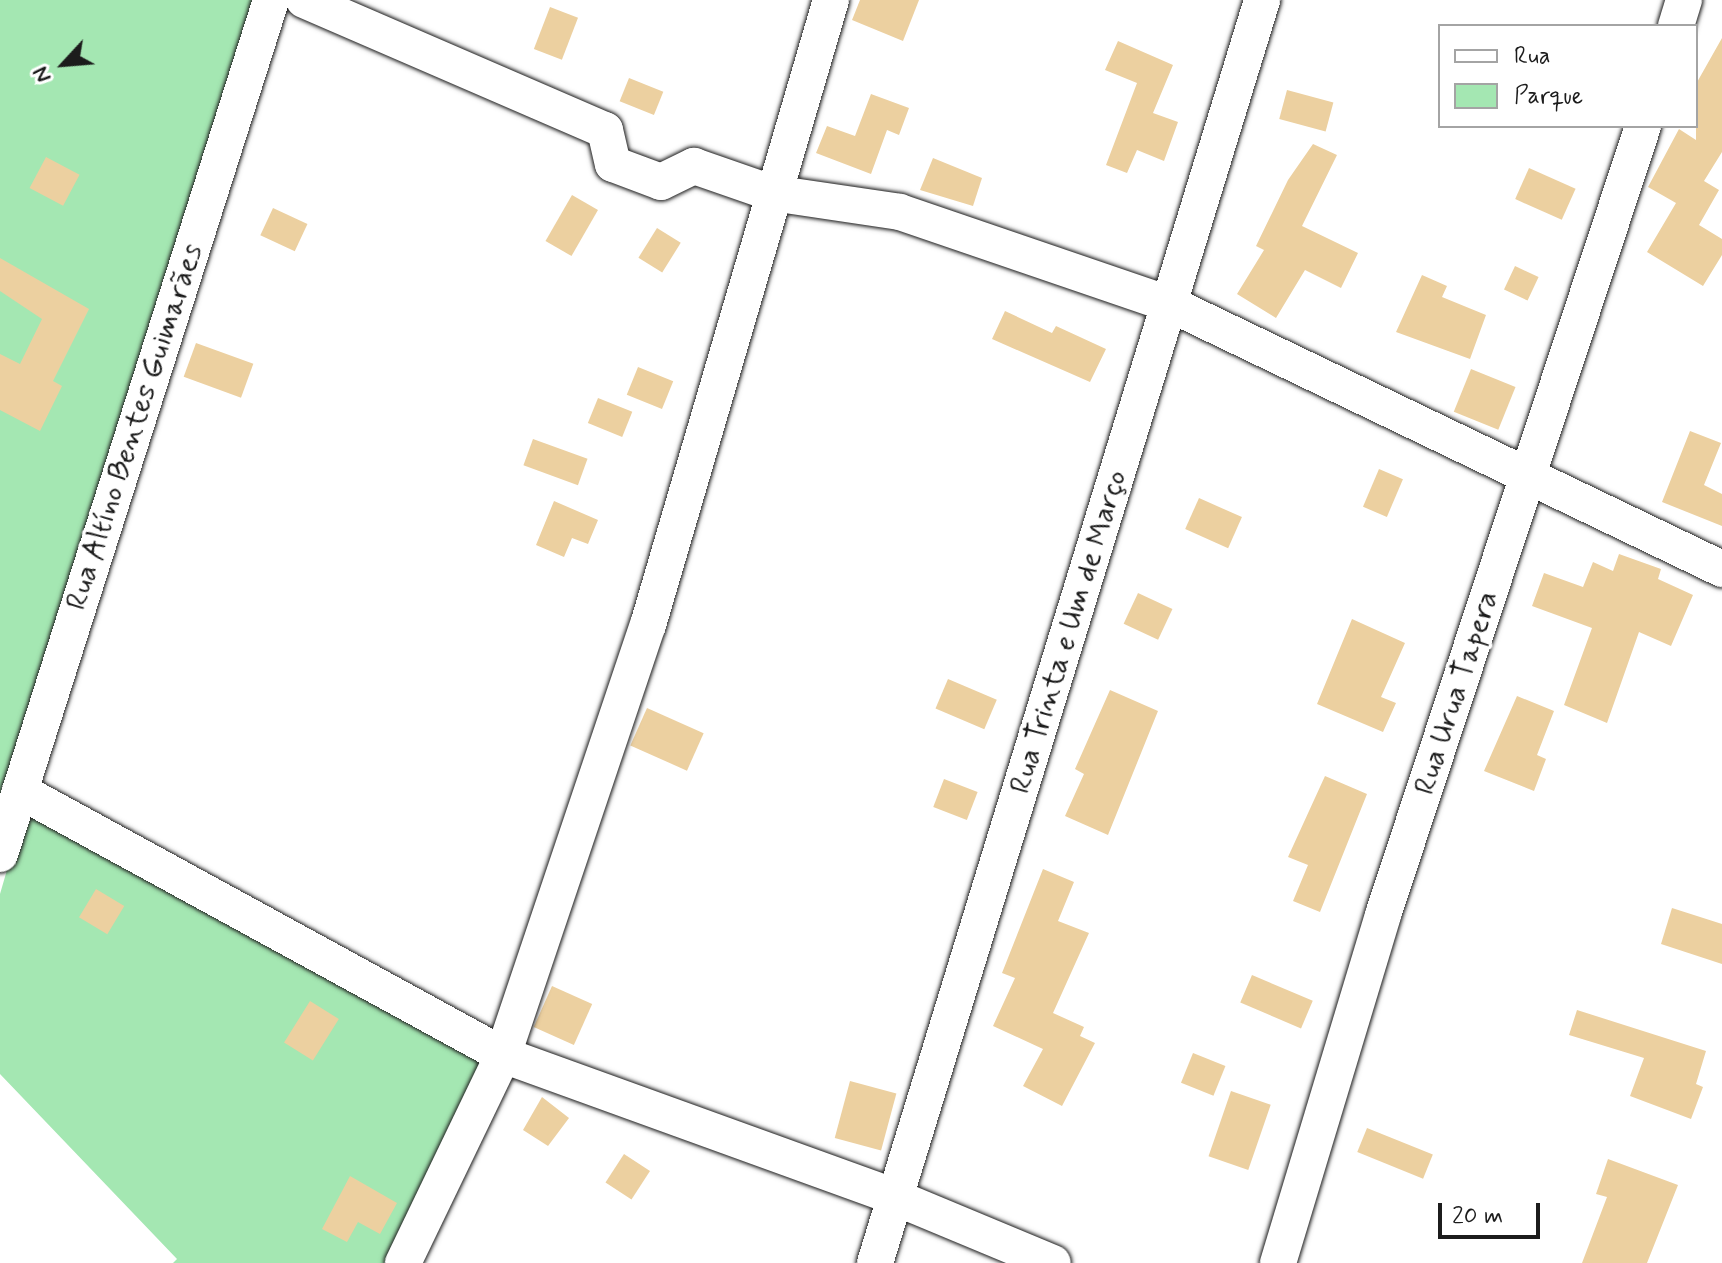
<!DOCTYPE html>
<meta charset="utf-8">
<style>
body{margin:0}
#map{position:relative;width:1722px;height:1263px;overflow:hidden;background:#fff;font-family:Mynerve,sans-serif}
div>[style]{position:absolute}
[style*='--x']{left:calc(var(--x)*1px);top:calc(var(--y)*1px);width:calc(var(--w)*1px);rotate:calc(var(--a)*1deg)}
.green>*{inset:0;background:#a4e7b2}
.building>*{inset:0;background:#ecd0a0;transform-origin:0 0}
.roads{filter:drop-shadow(0 0 2px #1c1c1c) drop-shadow(0 0 2px #1c1c1c)}
.street>*{height:36px;margin:-18px;padding:0 18px;transform-origin:18px;border-radius:18px;background:#fff}
span{translate:-50% -50%;white-space:nowrap;text-align:center;line-height:1.15;-webkit-text-stroke:7px #fff;paint-order:stroke}
.street-label{font-size:30px;color:#1c1c1c}
.legend{position:absolute;left:1438px;top:24px;width:260px;height:104px;box-sizing:border-box;background:#fff;border:2px solid #a4a4a4;margin:0;padding:10px 14px;list-style:none;font-size:24px;color:#1c1c1c}
.legend li{display:flex;align-items:center;gap:16px;height:40px}
.legend b{width:40px;border:2px solid #a4a4a4}
.north{position:absolute;left:24px;top:24px;width:80px;height:80px;-webkit-text-stroke:6px #fff;paint-order:stroke;rotate:244deg;font-size:22px;font-weight:700;line-height:32px;text-align:center;color:#1c1c1c}
.north::after{content:'';display:block;margin:auto;width:28px;height:36px;background:#1c1c1c;clip-path:polygon(50% 0,100% 100%,50% 72%,0 100%)}
.scale{position:absolute;left:1438px;top:1203px;width:102px;height:36px;box-sizing:border-box;border:4px solid #1c1c1c;border-top:0;padding-left:10px;font-size:24px;line-height:28px;white-space:nowrap;color:#1c1c1c;-webkit-text-stroke:6px #fff;paint-order:stroke}
</style>
<div id="map">
<div class="green">
<div style="clip-path:polygon(0 0,263px 0,0 805px)"></div>
<div style="clip-path:polygon(25px 808px,489px 1058px,394px 1263px,173px 1263px,177px 1259px,0 1074px,0 894px)"></div>
</div>
<div class="building">
<div style="clip-path:polygon(860px 0,919px 0,903px 41px,852px 20px)"></div>
<div style="left:550px;top:7px;width:30px;height:45px;rotate:21deg"></div>
<div style="clip-path:polygon(1722px 38px,1722px 152px,1704px 181px,1719px 190px,1699px 225px,1722px 239px,1722px 255px,1703px 286px,1647px 252px,1676px 203px,1648px 187px,1679px 129px,1696px 140px,1696px 84px)"></div>
<div style="clip-path:polygon(1118px 41px,1173px 65px,1153px 113px,1178px 122px,1164px 161px,1137px 150px,1127px 173px,1106px 165px,1137px 83px,1105px 70px)"></div>
<div style="left:629px;top:78px;width:37px;height:25px;rotate:22deg"></div>
<div style="left:1287px;top:90px;width:48px;height:30px;rotate:15deg"></div>
<div style="clip-path:polygon(871px 94px,909px 108px,899px 135px,887px 130px,871px 174px,816px 153px,827px 126px,855px 136px)"></div>
<div style="clip-path:polygon(1313px 144px,1337px 155px,1302px 226px,1358px 253px,1341px 288px,1305px 270px,1276px 318px,1237px 294px,1264px 250px,1256px 246px,1288px 180px)"></div>
<div style="left:46px;top:157px;width:38px;height:35px;rotate:28deg"></div>
<div style="clip-path:polygon(933px 158px,982px 178px,973px 206px,920px 190px)"></div>
<div style="left:1529px;top:168px;width:51px;height:34px;rotate:24deg"></div>
<div style="left:572px;top:195px;width:30px;height:53px;rotate:30deg"></div>
<div style="left:273px;top:208px;width:38px;height:30px;rotate:25deg"></div>
<div style="left:657px;top:228px;width:28px;height:35px;rotate:32deg"></div>
<div style="clip-path:polygon(0 258px,89px 309px,53px 381px,62px 386px,40px 431px,0 410px,0 354px,20px 364px,42px 319px,0 291px)"></div>
<div style="left:1515px;top:266px;width:26px;height:26px;rotate:25deg"></div>
<div style="clip-path:polygon(1422px 275px,1447px 286px,1442px 297px,1486px 315px,1470px 359px,1396px 332px)"></div>
<div style="clip-path:polygon(1005px 311px,1052px 333px,1056px 326px,1106px 349px,1090px 382px,992px 339px)"></div>
<div style="left:196px;top:343px;width:61px;height:36px;rotate:20deg"></div>
<div style="left:638px;top:367px;width:38px;height:30px;rotate:22deg"></div>
<div style="left:1471px;top:369px;width:48px;height:46px;rotate:22deg"></div>
<div style="left:598px;top:398px;width:37px;height:27px;rotate:22deg"></div>
<div style="clip-path:polygon(1690px 431px,1721px 443px,1704px 485px,1722px 494px,1722px 526px,1662px 502px)"></div>
<div style="left:533px;top:439px;width:58px;height:28px;rotate:20deg"></div>
<div style="left:1379px;top:469px;width:26px;height:41px;rotate:23deg"></div>
<div style="left:1199px;top:498px;width:47px;height:34px;rotate:24deg"></div>
<div style="clip-path:polygon(554px 501px,598px 520px,588px 544px,572px 538px,564px 557px,536px 545px)"></div>
<div style="clip-path:polygon(1619px 554px,1661px 569px,1658px 579px,1693px 595px,1671px 646px,1639px 632px,1607px 723px,1564px 705px,1592px 628px,1532px 606px,1544px 573px,1583px 587px,1593px 562px,1613px 571px)"></div>
<div style="left:1138px;top:593px;width:38px;height:34px;rotate:25deg"></div>
<div style="clip-path:polygon(1352px 619px,1405px 643px,1381px 697px,1396px 703px,1383px 732px,1317px 704px)"></div>
<div style="left:948px;top:679px;width:53px;height:32px;rotate:23deg"></div>
<div style="clip-path:polygon(1110px 690px,1158px 711px,1108px 835px,1065px 816px,1084px 774px,1075px 769px)"></div>
<div style="clip-path:polygon(1517px 696px,1554px 711px,1537px 755px,1546px 759px,1534px 791px,1484px 771px)"></div>
<div style="left:647px;top:708px;width:62px;height:41px;rotate:24deg"></div>
<div style="clip-path:polygon(1325px 776px,1367px 794px,1320px 912px,1293px 901px,1308px 865px,1288px 857px)"></div>
<div style="left:944px;top:779px;width:36px;height:30px;rotate:21deg"></div>
<div style="clip-path:polygon(1043px 869px,1074px 882px,1058px 921px,1089px 933px,1053px 1013px,1084px 1027px,1080px 1036px,1095px 1043px,1062px 1106px,1023px 1086px,1043px 1049px,993px 1026px,1015px 978px,1002px 973px)"></div>
<div style="left:96px;top:889px;width:33px;height:33px;rotate:31deg"></div>
<div style="clip-path:polygon(1672px 908px,1722px 924px,1722px 964px,1661px 944px)"></div>
<div style="left:1252px;top:975px;width:66px;height:30px;rotate:23deg"></div>
<div style="left:552px;top:986px;width:44px;height:45px;rotate:24deg"></div>
<div style="left:310px;top:1001px;width:34px;height:49px;rotate:32deg"></div>
<div style="clip-path:polygon(1577px 1010px,1706px 1051px,1696px 1084px,1703px 1087px,1691px 1119px,1630px 1096px,1644px 1058px,1569px 1035px)"></div>
<div style="left:1193px;top:1053px;width:35px;height:32px;rotate:22deg"></div>
<div style="left:850px;top:1081px;width:48px;height:59px;rotate:15deg"></div>
<div style="left:1231px;top:1091px;width:42px;height:69px;rotate:19deg"></div>
<div style="clip-path:polygon(542px 1097px,569px 1118px,548px 1146px,523px 1130px)"></div>
<div style="left:1367px;top:1128px;width:71px;height:26px;rotate:22deg"></div>
<div style="left:624px;top:1154px;width:31px;height:34px;rotate:33deg"></div>
<div style="clip-path:polygon(1608px 1159px,1678px 1185px,1647px 1263px,1582px 1263px,1607px 1197px,1596px 1194px)"></div>
<div style="clip-path:polygon(350px 1176px,397px 1203px,380px 1234px,358px 1222px,347px 1242px,322px 1229px)"></div>
</div>
<div class="roads">
<div class="street">
<div style="--x:304;--y:0;--w:328;--a:23.4"></div>
<div style="--x:605;--y:130;--w:35;--a:77"></div>
<div style="--x:613;--y:164;--w:51;--a:20.6"></div>
<div style="--x:661;--y:182;--w:37;--a:-26"></div>
<div style="--x:694;--y:166;--w:83;--a:19.1"></div>
<div style="--x:772;--y:193;--w:129;--a:8.4"></div>
<div style="--x:900;--y:212;--w:287;--a:18.9"></div>
<div style="--x:1172;--y:305;--w:610;--a:25.64"></div>
<div style="--x:1676;--y:26;--w:27;--a:-73"></div>
<div style="--x:20;--y:791;--w:550;--a:28.66"></div>
<div style="--x:503;--y:1055;--w:414;--a:19.9"></div>
<div style="--x:892;--y:1196;--w:174;--a:22.6"></div>
<div style="--x:0;--y:854;--w:896;--a:-72.39"></div>
<div style="--x:403;--y:1263;--w:231;--a:-64.3"></div>
<div style="--x:503;--y:1055;--w:454;--a:-71.4"></div>
<div style="--x:648;--y:625;--w:651;--a:-73.68"></div>
<div style="--x:875;--y:1263;--w:1321;--a:-72.96"></div>
<div style="--x:1278;--y:1263;--w:363;--a:-73.2"></div>
<div style="--x:1383;--y:915;--w:831;--a:-71.76"></div>
</div>
</div>
<div class="street-label">
<span style="left:135px;top:427px;rotate:-72deg">Rua Altíno Bentes Guimarães</span>
<span style="left:1069px;top:632px;rotate:-73deg">Rua Trinta e Um de Março</span>
<span style="left:1457px;top:693px;rotate:-72deg">Rua Urua Tapera</span>
</div>
<ul class="legend">
<li><b style="height:10px;background:#fff"></b>Rua</li>
<li><b style="height:22px;background:#a4e7b2"></b>Parque</li>
</ul>
<div class="north">N</div>
<div class="scale">20 m</div>
</div>
